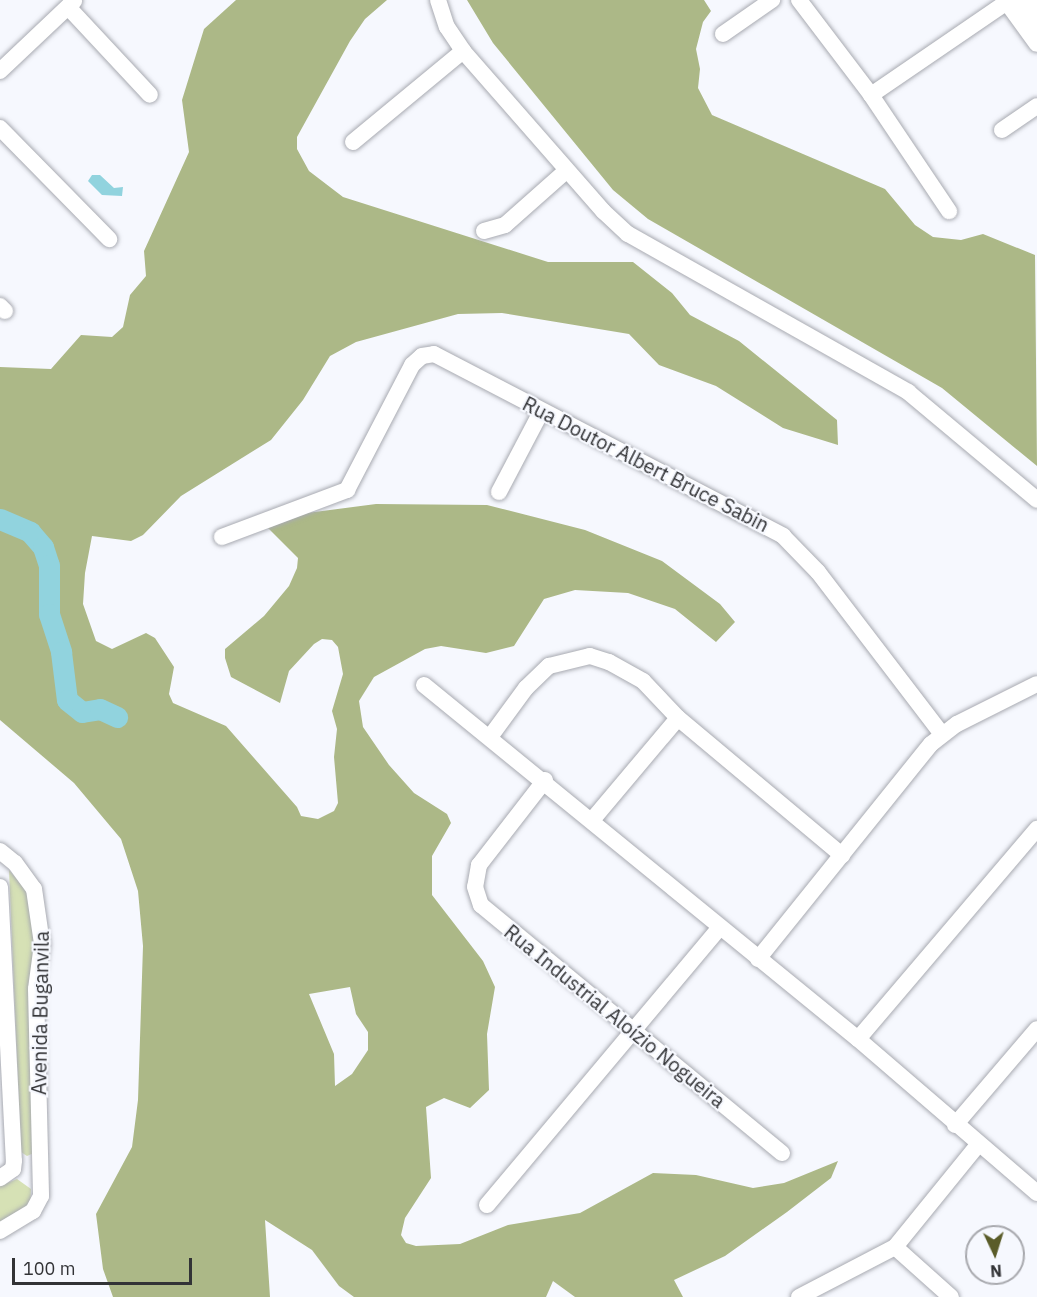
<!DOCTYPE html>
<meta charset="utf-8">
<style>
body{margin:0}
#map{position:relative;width:1037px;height:1297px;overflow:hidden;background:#f6f8fe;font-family:"IBM Plex Sans",sans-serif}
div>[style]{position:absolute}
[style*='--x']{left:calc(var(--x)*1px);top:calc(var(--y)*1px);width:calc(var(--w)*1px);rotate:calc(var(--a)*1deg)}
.green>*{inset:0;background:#d6e1b5}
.forest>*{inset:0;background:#acb887}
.water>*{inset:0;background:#91d3de}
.river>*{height:21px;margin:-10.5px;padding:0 10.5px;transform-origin:10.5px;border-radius:10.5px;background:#91d3de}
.roads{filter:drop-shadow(0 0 2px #a8aab1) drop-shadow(0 0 2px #a8aab1)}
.minor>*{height:16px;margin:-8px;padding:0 8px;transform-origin:8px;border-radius:8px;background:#fff}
.highway>*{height:26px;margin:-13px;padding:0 13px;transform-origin:13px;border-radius:13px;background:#fff}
span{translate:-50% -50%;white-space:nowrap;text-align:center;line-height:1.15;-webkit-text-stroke:4.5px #f6f8fe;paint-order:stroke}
.street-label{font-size:20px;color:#323336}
.north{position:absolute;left:965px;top:1225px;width:60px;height:60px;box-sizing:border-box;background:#f6f8fe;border:2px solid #a8a9ae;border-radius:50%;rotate:176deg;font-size:16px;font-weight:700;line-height:24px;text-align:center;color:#323336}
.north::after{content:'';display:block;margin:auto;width:21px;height:27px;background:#5a5c29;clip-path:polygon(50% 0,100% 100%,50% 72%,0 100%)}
.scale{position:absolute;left:12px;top:1258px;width:180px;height:27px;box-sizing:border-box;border:3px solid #323336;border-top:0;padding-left:8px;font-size:18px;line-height:21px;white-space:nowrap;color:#323336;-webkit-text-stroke:4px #f6f8fe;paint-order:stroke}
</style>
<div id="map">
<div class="green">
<div style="clip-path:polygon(9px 870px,27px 891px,38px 935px,34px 1153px,27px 1156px,21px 1152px)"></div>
<div style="clip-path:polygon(17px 1179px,31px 1189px,30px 1207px,0 1226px,0 1186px)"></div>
</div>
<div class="forest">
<div style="clip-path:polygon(evenodd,236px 0,387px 0,365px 19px,350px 41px,297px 137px,297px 149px,309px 171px,343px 197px,548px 262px,633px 262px,672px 293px,690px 315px,739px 341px,837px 420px,838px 445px,783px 428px,716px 386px,659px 365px,629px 334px,502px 313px,458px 314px,356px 342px,330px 356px,303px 400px,271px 440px,181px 496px,143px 535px,131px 541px,92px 536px,85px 573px,83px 604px,96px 641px,112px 649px,146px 633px,155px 638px,174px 667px,169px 694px,173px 703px,226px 726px,297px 807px,301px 816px,318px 819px,334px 811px,338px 803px,334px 757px,337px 729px,332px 711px,343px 674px,338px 647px,332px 640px,322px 639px,314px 644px,289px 671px,280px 703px,231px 677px,225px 658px,225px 649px,264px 616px,289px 586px,297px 568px,298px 558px,268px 528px,307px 513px,376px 504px,487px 505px,585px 530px,662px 561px,720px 604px,735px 622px,716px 642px,675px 609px,628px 593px,575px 590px,544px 599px,514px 646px,486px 653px,441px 646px,425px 649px,374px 677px,359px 701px,363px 727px,389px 765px,414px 793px,447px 814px,451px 823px,432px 856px,432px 895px,483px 961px,495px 987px,487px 1034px,489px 1090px,470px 1108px,444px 1098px,426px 1107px,431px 1178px,405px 1218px,401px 1235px,406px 1243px,416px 1246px,460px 1244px,508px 1225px,580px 1213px,653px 1173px,696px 1175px,753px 1188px,784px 1183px,838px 1161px,831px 1178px,787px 1212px,725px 1256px,674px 1280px,683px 1297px,575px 1297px,553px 1281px,546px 1297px,354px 1297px,339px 1286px,312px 1250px,265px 1220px,270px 1297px,113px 1297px,103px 1269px,96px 1214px,132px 1147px,138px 1100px,143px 946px,138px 891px,121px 839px,74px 783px,0 720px,0 367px,51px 369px,81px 335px,112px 337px,123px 327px,130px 295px,146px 276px,144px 251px,189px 152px,182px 100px,204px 29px,236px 0,350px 987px,356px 1014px,368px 1032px,368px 1050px,352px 1074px,335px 1086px,334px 1054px,309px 994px,350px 987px)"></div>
<div style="clip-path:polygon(467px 0,704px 0,711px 11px,703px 22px,696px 49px,700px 69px,698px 88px,712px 115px,885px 189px,915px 225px,933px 237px,961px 240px,983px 234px,1035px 255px,1037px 466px,942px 388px,648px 219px,613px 190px,493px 43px)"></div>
</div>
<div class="water">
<div style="clip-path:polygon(92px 175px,100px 175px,114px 188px,123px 187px,122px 196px,102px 195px,88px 181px)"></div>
</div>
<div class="river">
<div style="--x:0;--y:519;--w:33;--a:23"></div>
<div style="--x:30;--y:532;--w:20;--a:49"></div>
<div style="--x:43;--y:547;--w:19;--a:72"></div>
<div style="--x:49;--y:565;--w:49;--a:90"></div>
<div style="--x:49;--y:614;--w:40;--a:72"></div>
<div style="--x:61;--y:652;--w:48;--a:82.9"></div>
<div style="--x:67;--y:700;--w:19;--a:39"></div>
<div style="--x:82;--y:712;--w:18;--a:-9"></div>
<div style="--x:100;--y:709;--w:19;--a:25"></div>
</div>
<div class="roads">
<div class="minor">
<div style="--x:438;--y:0;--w:28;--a:72"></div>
<div style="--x:447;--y:27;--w:29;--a:56"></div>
<div style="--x:463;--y:51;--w:213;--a:48.8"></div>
<div style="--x:603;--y:211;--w:34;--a:43"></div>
<div style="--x:628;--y:234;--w:322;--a:29.4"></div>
<div style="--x:908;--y:392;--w:168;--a:39.9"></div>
<div style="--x:799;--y:0;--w:119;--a:52.8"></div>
<div style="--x:871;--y:95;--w:140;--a:56.1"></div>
<div style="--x:1005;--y:0;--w:54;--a:54"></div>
<div style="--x:68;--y:7;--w:120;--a:47"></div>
<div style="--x:723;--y:34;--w:60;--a:-34.8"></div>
<div style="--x:0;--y:71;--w:102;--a:-43.4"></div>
<div style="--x:871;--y:95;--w:165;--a:-34.4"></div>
<div style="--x:0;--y:128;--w:156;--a:45.5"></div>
<div style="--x:1002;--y:130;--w:42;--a:-34.4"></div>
<div style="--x:353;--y:142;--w:143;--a:-39.6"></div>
<div style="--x:484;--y:231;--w:22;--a:-16"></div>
<div style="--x:505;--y:225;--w:81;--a:-41.5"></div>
<div style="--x:0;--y:306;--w:7;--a:45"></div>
<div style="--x:499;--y:492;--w:90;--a:-62.3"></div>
<div style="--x:222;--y:537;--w:134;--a:-20.6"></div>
<div style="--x:347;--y:490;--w:141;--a:-62.5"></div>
<div style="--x:412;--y:365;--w:13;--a:-42"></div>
<div style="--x:422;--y:356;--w:12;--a:-9"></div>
<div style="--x:434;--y:354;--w:394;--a:27.5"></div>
<div style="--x:783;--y:536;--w:50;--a:45.8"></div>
<div style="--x:818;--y:572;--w:204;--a:52.6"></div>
<div style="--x:424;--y:685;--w:560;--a:39.2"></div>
<div style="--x:858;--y:1039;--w:236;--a:40.7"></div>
<div style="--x:490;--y:737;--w:61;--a:-53.7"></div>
<div style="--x:526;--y:688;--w:32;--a:-44"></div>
<div style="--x:549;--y:666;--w:42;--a:-13.7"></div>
<div style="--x:590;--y:656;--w:20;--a:18"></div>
<div style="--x:609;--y:662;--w:39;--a:29"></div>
<div style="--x:643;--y:681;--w:51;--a:46.6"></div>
<div style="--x:678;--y:718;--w:214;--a:39.9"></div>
<div style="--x:545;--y:780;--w:108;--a:127.8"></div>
<div style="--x:479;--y:865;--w:22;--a:100"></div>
<div style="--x:475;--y:887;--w:19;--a:72"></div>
<div style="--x:481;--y:905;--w:390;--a:39.5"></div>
<div style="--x:593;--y:819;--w:132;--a:-49.9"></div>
<div style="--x:0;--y:851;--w:19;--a:39"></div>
<div style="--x:15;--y:863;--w:32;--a:54"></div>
<div style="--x:34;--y:889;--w:56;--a:81.7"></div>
<div style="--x:42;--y:944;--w:45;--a:97.6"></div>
<div style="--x:36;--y:989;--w:207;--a:88.6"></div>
<div style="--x:41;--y:1196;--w:17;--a:118"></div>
<div style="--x:33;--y:1211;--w:39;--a:149"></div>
<div style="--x:0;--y:887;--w:274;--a:87.1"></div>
<div style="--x:14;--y:1161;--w:8;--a:97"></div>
<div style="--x:13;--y:1169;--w:16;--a:145"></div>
<div style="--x:758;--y:959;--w:276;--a:-51.2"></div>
<div style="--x:931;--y:744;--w:33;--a:-38"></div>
<div style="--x:957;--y:724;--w:89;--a:-26.6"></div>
<div style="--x:858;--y:1039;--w:276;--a:-49.6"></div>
<div style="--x:955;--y:1125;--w:126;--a:-49.5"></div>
<div style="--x:487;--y:1205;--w:361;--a:-50"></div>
<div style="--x:895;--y:1247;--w:75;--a:41.8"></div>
<div style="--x:799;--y:1297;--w:108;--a:-27.5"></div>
<div style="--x:895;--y:1247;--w:132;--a:-50.9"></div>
</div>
<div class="highway">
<div style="--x:1025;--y:0;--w:22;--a:58"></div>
</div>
</div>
<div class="street-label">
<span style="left:646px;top:464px;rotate:27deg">Rua Doutor Albert Bruce Sabin</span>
<span style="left:40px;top:1013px;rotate:-89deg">Avenida Buganvila</span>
<span style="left:615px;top:1016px;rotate:39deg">Rua Industrial Aloízio Nogueira</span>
</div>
<div class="north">N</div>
<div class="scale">100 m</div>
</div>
